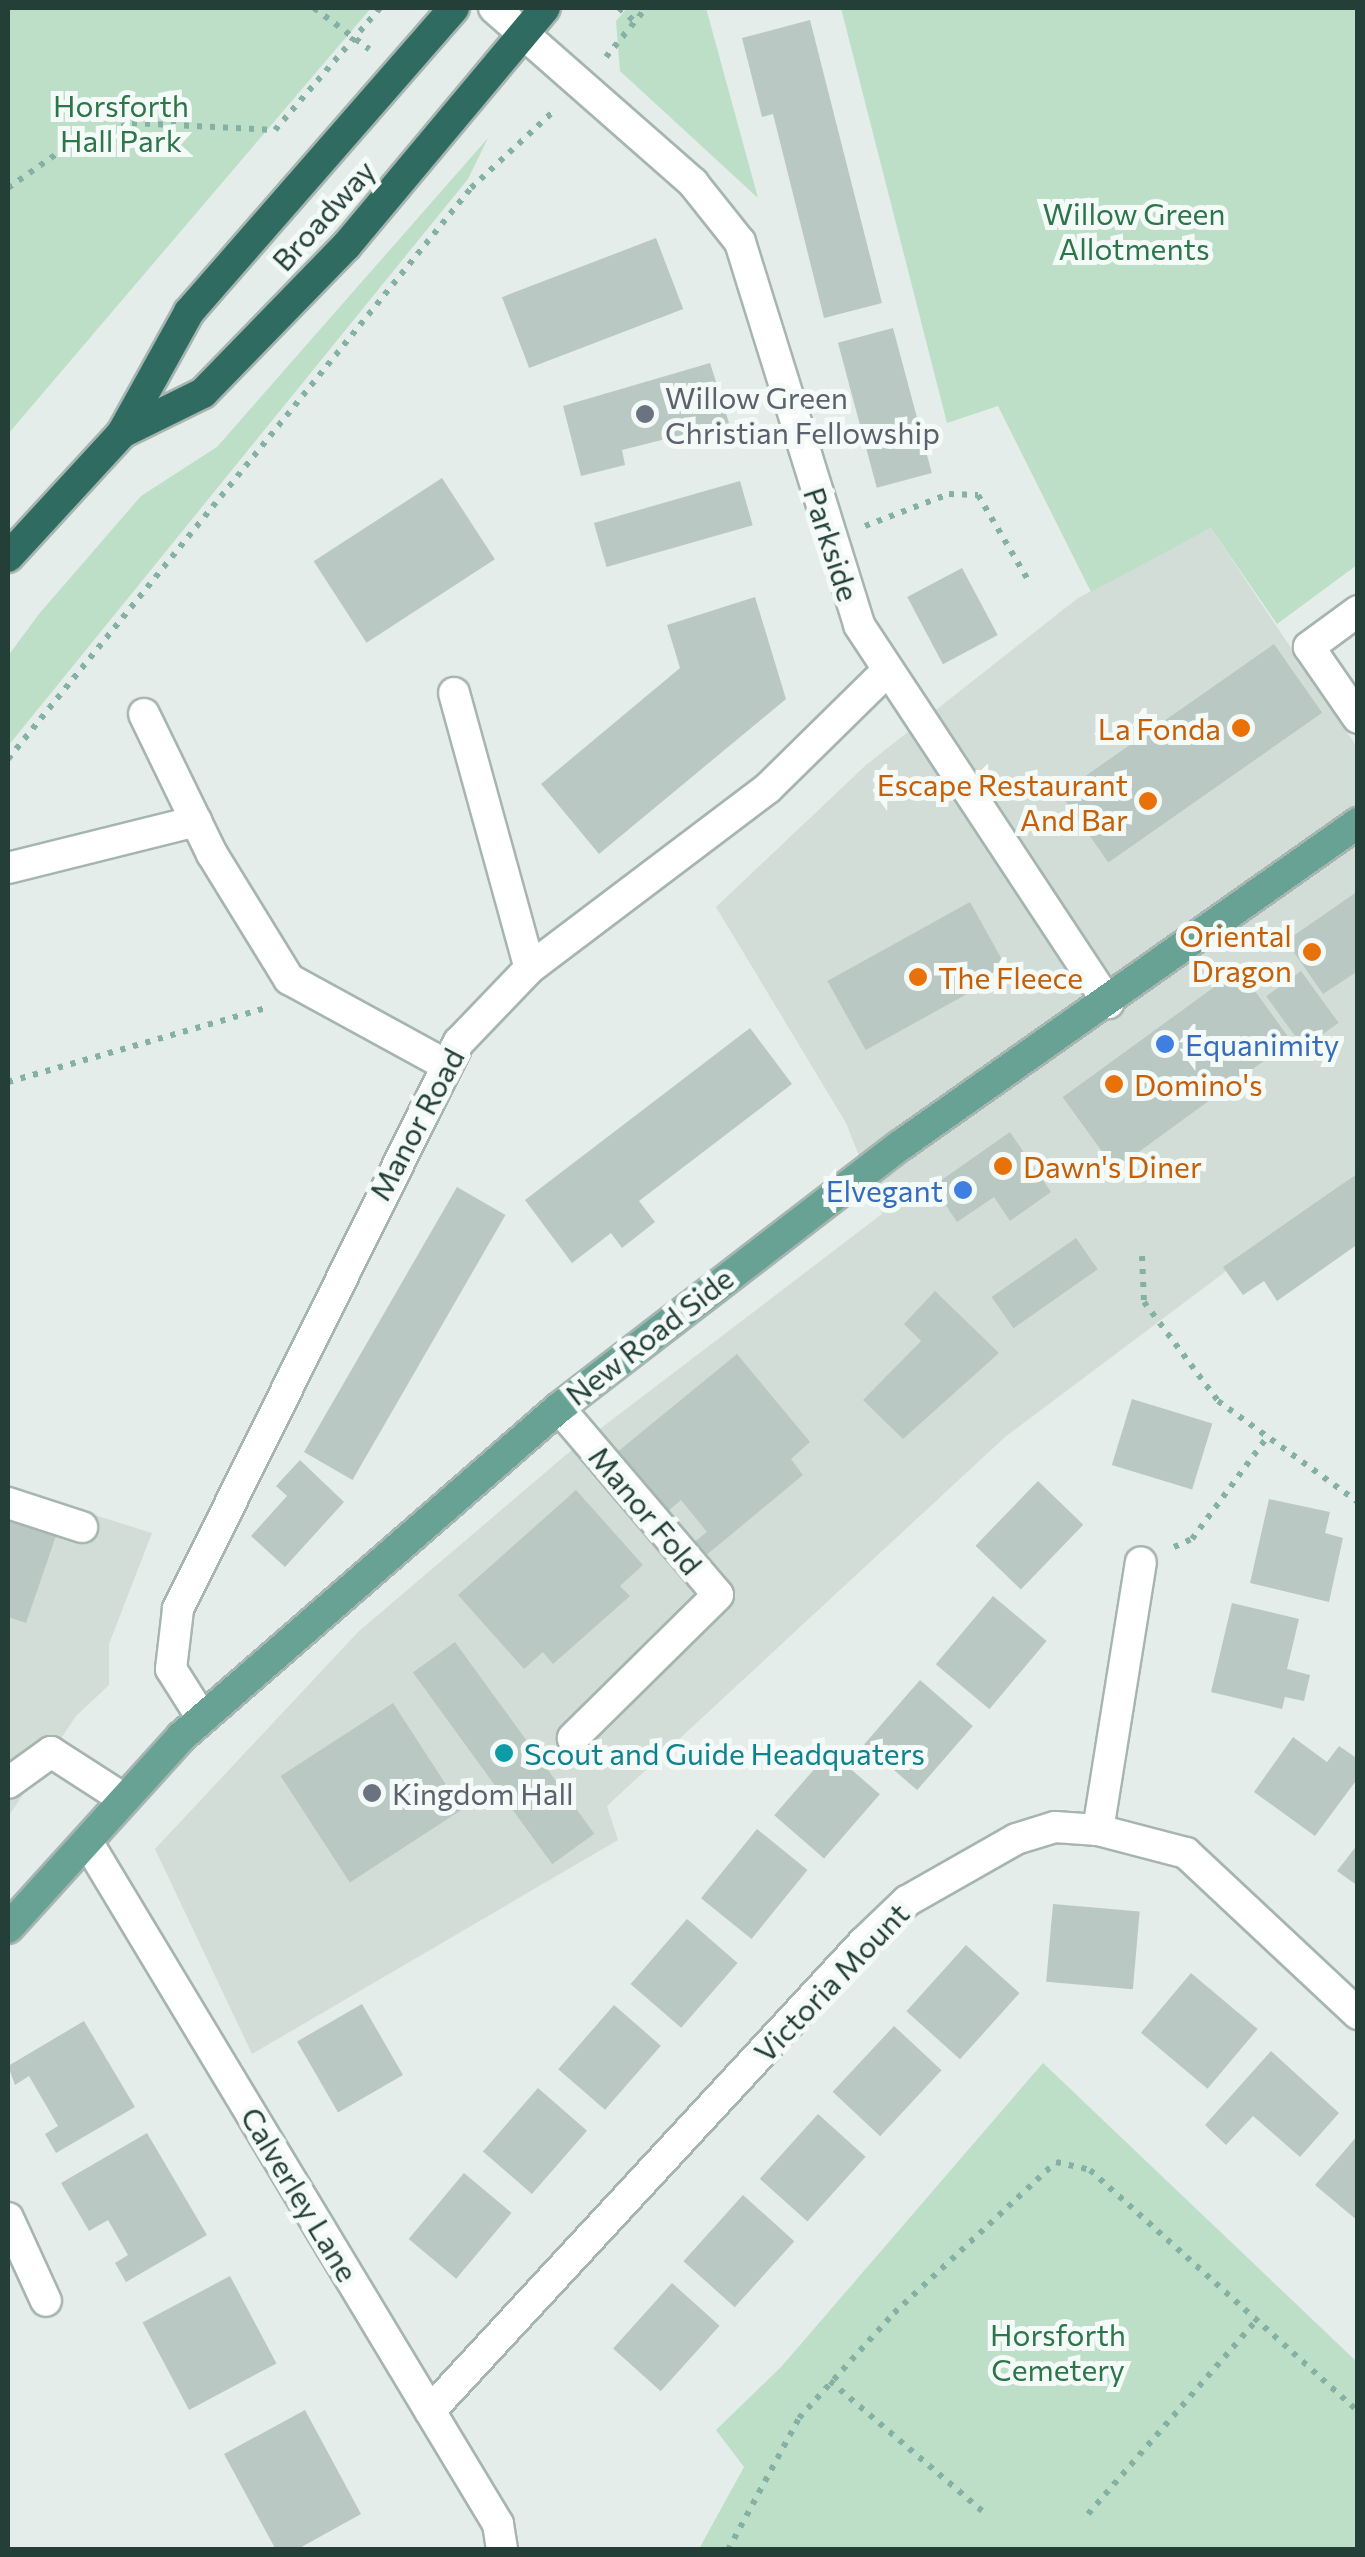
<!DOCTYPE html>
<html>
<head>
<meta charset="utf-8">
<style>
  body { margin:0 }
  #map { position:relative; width:1365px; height:2557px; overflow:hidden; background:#e4ede9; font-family:Commissioner,sans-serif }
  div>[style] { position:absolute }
  .built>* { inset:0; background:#d2ddd8 }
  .green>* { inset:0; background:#bddec7 }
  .building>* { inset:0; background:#b9c8c2; transform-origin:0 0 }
  .path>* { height:6px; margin-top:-3px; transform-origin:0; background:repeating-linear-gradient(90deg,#84b1a4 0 5px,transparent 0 13px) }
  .roads { filter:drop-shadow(2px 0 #a6b5b0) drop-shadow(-2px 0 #a6b5b0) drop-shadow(0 2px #a6b5b0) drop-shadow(0 -2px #a6b5b0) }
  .minor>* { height:30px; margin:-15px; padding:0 15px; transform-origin:15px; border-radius:15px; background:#fff }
  .major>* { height:30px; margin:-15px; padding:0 15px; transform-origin:15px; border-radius:15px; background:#68a295 }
  .highway>* { height:30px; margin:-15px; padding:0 15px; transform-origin:15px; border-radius:15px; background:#2f6b60 }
  .dots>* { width:28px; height:28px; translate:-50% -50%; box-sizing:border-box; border:5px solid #f4faf7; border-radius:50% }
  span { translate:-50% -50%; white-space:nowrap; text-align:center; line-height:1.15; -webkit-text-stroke:10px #f4faf7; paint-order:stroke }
  .park-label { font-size:30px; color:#2d764b }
  .street-label { font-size:30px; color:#233f38 }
  .worship-label { font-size:30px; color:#5b616d }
  .left { translate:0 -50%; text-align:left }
  .food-label { font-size:30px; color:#c56008 }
  .right { translate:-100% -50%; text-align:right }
  .shop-label { font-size:30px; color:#366cbe }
  .culture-label { font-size:30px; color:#0d838f }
  .frame { position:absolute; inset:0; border:10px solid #233f38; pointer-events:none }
</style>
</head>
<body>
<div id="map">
  <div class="built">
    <div style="clip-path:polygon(1211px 528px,1357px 747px,1357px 1173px,1005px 1437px,607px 1806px,618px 1840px,252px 2054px,155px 1849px,358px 1632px,567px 1454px,882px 1214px,846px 1123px,716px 907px,866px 765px,1078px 598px)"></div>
    <div style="clip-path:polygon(8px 1488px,152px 1533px,109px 1644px,109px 1685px,76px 1716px,8px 1817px)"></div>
  </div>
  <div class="green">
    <div style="clip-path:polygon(8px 8px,371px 8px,8px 434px)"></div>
    <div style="clip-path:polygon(627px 8px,706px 8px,758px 198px,620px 71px,616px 21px)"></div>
    <div style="clip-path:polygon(841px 8px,1357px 8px,1357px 565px,1277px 624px,1211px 528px,1091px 592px,998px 406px,947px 423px)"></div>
    <div style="clip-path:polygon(488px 138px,468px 179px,8px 746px,8px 656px,39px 614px,141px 496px,217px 447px)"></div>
    <div style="clip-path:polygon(1043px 2063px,1357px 2362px,1357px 2549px,699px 2549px,744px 2467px,716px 2430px,782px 2366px)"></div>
  </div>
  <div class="building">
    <div style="clip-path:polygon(810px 20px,882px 303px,824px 318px,773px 114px,762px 117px,742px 38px)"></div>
    <div style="left:656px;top:238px;width:76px;height:165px;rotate:69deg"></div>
    <div style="left:893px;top:328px;width:150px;height:57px;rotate:75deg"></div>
    <div style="clip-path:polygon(710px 363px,729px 423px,622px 450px,625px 465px,581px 476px,563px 406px)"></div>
    <div style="left:442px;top:478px;width:97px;height:153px;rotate:57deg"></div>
    <div style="left:740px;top:481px;width:46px;height:152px;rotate:74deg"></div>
    <div style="left:962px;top:568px;width:76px;height:62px;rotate:62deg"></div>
    <div style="clip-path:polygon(755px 597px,786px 699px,599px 854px,541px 784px,680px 668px,667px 625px)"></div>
    <div style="left:1274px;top:644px;width:84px;height:261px;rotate:55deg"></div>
    <div style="clip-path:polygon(1358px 891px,1358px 971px,1323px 994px,1286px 941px)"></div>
    <div style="left:970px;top:902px;width:79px;height:163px;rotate:61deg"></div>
    <div style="left:1239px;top:969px;width:89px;height:218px;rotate:54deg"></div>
    <div style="left:1301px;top:971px;width:64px;height:43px;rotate:54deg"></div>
    <div style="clip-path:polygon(750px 1028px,792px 1084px,639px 1201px,655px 1222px,622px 1248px,611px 1233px,572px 1263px,525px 1200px)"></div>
    <div style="clip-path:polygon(1010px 1132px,1051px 1192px,1010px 1221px,994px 1197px,957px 1222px,933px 1186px)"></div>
    <div style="clip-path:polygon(1358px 1173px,1358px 1244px,1277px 1301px,1264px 1281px,1243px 1295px,1223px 1267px)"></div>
    <div style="left:457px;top:1187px;width:56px;height:306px;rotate:30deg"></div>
    <div style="left:1076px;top:1238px;width:38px;height:103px;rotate:55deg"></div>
    <div style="clip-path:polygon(935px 1291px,999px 1353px,903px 1439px,863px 1400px,921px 1341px,904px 1324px)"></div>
    <div style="clip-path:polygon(737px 1354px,810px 1442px,791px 1459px,803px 1475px,704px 1557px,693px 1543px,707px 1532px,681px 1500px,666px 1513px,616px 1453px)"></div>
    <div style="left:1132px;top:1399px;width:84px;height:69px;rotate:17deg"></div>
    <div style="clip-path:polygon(300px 1460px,344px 1502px,285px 1567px,251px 1536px,287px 1496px,276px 1486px)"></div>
    <div style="left:1038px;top:1481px;width:63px;height:90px;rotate:44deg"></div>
    <div style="clip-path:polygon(576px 1490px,643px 1565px,620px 1586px,630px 1596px,553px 1664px,543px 1652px,524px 1669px,458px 1595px)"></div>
    <div style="clip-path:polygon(1269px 1499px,1330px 1512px,1325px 1533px,1343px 1538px,1329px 1602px,1250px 1583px)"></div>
    <div style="clip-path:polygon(8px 1520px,56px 1536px,26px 1623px,8px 1617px)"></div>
    <div style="left:993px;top:1596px;width:70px;height:89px;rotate:40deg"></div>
    <div style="clip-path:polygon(1232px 1603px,1299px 1619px,1287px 1669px,1310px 1675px,1304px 1701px,1285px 1697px,1282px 1709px,1211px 1692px)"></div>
    <div style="left:455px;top:1642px;width:237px;height:52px;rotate:54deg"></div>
    <div style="left:920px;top:1680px;width:70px;height:85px;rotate:41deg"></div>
    <div style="left:393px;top:1703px;width:127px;height:134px;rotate:57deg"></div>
    <div style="clip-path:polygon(1293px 1737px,1327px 1762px,1339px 1746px,1358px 1759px,1358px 1778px,1315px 1836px,1254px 1792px)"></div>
    <div style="left:830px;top:1751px;width:66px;height:85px;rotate:41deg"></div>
    <div style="left:757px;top:1829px;width:65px;height:89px;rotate:39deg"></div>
    <div style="clip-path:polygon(1358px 1844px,1358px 1886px,1337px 1871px)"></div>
    <div style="left:1053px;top:1904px;width:87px;height:78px;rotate:5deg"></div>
    <div style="left:687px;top:1919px;width:67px;height:86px;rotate:41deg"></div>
    <div style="left:966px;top:1945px;width:72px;height:89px;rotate:42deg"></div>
    <div style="left:1191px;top:1973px;width:87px;height:78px;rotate:40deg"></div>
    <div style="left:362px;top:2004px;width:82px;height:75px;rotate:60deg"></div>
    <div style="left:614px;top:2005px;width:62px;height:85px;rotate:41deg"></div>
    <div style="clip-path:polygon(84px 2021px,135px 2107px,56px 2153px,45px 2134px,58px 2126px,29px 2076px,15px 2085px,8px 2066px)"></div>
    <div style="left:894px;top:2026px;width:65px;height:90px;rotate:43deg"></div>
    <div style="clip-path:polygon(1271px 2051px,1339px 2113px,1300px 2157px,1253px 2116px,1226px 2145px,1205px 2125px)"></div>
    <div style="left:538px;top:2088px;width:65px;height:84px;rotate:41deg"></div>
    <div style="left:818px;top:2114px;width:64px;height:87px;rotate:42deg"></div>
    <div style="clip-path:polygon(147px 2133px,207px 2235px,126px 2282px,115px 2263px,128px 2255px,108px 2220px,89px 2231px,61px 2183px)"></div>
    <div style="clip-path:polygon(1358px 2135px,1358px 2221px,1315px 2185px)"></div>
    <div style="left:464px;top:2173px;width:62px;height:86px;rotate:40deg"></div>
    <div style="left:743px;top:2195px;width:69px;height:89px;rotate:42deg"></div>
    <div style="left:230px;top:2276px;width:99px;height:99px;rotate:62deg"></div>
    <div style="left:672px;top:2283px;width:64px;height:88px;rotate:42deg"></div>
    <div style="clip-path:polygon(305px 2410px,361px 2514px,296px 2550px,276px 2550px,224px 2454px)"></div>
  </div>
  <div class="path">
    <div style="left:314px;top:8px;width:69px;rotate:36.7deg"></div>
    <div style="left:619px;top:8px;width:21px;rotate:41deg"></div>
    <div style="left:606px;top:57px;width:63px;rotate:-50.8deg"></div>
    <div style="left:8px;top:188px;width:78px;rotate:-35.1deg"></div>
    <div style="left:72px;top:143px;width:63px;rotate:-18.4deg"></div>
    <div style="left:132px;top:123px;width:143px;rotate:2.8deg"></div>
    <div style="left:275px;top:130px;width:161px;rotate:-49.3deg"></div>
    <div style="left:865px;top:526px;width:90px;rotate:-20.9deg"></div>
    <div style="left:949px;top:494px;width:29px;rotate:2deg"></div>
    <div style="left:978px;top:495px;width:99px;rotate:59.5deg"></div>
    <div style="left:8px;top:759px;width:735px;rotate:-50.96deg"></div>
    <div style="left:471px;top:188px;width:116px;rotate:-42.9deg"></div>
    <div style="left:8px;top:1082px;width:268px;rotate:-16deg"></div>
    <div style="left:1142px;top:1256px;width:46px;rotate:87.5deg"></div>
    <div style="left:1144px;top:1302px;width:124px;rotate:53.2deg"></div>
    <div style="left:1218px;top:1401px;width:173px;rotate:35.8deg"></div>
    <div style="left:1174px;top:1547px;width:20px;rotate:-24deg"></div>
    <div style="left:1192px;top:1539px;width:128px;rotate:-53.6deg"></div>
    <div style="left:830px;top:2381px;width:200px;rotate:40.5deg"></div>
    <div style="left:1088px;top:2514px;width:256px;rotate:-49deg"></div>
    <div style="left:728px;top:2550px;width:150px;rotate:-61.7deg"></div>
    <div style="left:799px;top:2418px;width:142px;rotate:-47.9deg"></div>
    <div style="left:894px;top:2313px;width:221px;rotate:-43deg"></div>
    <div style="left:1056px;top:2162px;width:35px;rotate:13deg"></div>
    <div style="left:1090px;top:2170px;width:360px;rotate:42deg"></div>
    <div style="left:1149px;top:2550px;width:37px"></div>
  </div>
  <div class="roads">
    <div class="minor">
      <div style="left:494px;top:8px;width:265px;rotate:41.3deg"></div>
      <div style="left:693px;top:183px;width:75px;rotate:51.5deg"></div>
      <div style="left:740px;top:242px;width:401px;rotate:72.7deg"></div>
      <div style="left:859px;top:625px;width:453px;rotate:56.6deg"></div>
      <div style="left:1358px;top:611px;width:61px;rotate:143.7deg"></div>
      <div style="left:1309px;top:647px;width:86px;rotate:55.4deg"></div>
      <div style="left:454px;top:693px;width:285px;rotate:74.6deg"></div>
      <div style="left:144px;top:714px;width:156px;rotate:64.1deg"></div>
      <div style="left:212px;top:854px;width:147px;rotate:58.4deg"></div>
      <div style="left:289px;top:979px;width:179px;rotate:28.7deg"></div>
      <div style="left:8px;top:868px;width:194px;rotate:-14deg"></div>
      <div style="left:559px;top:1408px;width:245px;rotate:49.6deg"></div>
      <div style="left:718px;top:1595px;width:204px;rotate:135.4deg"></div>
      <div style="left:8px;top:1503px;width:78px;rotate:18deg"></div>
      <div style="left:202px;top:1718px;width:58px;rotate:-122.3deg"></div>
      <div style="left:171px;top:1669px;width:60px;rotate:-83.3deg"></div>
      <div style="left:178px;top:1609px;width:633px;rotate:-63.64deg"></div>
      <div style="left:459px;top:1042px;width:103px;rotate:-46.2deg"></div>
      <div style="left:530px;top:968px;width:298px;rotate:-37.1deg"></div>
      <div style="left:768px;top:788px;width:164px;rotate:-44.5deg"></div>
      <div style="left:8px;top:1783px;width:53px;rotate:-35.8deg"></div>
      <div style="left:51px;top:1752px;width:87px;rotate:32.8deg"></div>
      <div style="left:1098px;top:1830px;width:271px;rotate:-80.9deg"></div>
      <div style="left:88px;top:1843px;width:795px;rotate:58.95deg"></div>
      <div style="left:498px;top:2524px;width:26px;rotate:81deg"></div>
      <div style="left:8px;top:2218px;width:91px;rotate:65.4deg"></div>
      <div style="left:430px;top:2411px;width:638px;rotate:-47.22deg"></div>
      <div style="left:863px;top:1943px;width:61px;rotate:-43.7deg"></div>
      <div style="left:907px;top:1901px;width:125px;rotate:-29.6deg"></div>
      <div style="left:1016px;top:1839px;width:41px;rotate:-17.1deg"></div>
      <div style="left:1055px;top:1827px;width:43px;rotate:4deg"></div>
      <div style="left:1098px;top:1830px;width:91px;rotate:14.6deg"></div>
      <div style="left:1186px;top:1853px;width:236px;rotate:43.1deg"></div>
    </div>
    <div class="major">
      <div style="left:8px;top:1928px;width:258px;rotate:-47.8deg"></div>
      <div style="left:181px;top:1737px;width:501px;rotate:-41.04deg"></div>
      <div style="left:559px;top:1408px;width:431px;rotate:-37.6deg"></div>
      <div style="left:901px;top:1145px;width:559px;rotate:-35.17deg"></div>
    </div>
    <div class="highway">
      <div style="left:122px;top:433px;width:90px;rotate:-26.3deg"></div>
      <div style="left:203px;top:393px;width:205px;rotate:-45.8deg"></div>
      <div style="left:346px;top:246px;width:310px;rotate:-50.1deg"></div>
      <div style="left:8px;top:557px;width:168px;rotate:-47.4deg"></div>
      <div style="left:122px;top:433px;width:138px;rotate:-61deg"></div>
      <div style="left:189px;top:312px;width:403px;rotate:-48.9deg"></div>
    </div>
  </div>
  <div class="dots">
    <div style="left:645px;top:414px;background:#6b7280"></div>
    <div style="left:1241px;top:728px;background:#e8710a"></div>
    <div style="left:1148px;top:801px;background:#e8710a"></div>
    <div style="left:1312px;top:952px;background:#e8710a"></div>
    <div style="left:918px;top:977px;background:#e8710a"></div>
    <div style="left:1165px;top:1044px;background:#3f7fe0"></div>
    <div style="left:1114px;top:1084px;background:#e8710a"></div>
    <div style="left:1003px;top:1166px;background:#e8710a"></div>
    <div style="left:963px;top:1190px;background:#3f7fe0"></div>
    <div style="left:504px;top:1753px;background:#0f9aa8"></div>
    <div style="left:372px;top:1793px;background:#6b7280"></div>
  </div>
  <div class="park-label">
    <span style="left:121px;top:122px">Horsforth<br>Hall Park</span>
    <span style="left:1134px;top:230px">Willow Green<br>Allotments</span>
    <span style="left:1058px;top:2351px">Horsforth<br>Cemetery</span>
  </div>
  <div class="street-label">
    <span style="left:323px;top:215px;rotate:-48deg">Broadway</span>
    <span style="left:832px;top:544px;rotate:72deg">Parkside</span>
    <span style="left:416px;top:1124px;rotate:-62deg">Manor Road</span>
    <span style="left:649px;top:1336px;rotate:-38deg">New Road Side</span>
    <span style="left:646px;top:1510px;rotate:50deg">Manor Fold</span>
    <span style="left:831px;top:1982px;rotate:-46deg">Victoria Mount</span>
    <span style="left:300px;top:2194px;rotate:59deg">Calverley Lane</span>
  </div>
  <div class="worship-label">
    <span class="left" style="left:665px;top:414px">Willow Green<br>Christian Fellowship</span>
    <span class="left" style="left:392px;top:1793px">Kingdom Hall</span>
  </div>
  <div class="food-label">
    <span class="right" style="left:1221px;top:728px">La Fonda</span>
    <span class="right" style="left:1128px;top:801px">Escape Restaurant<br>And Bar</span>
    <span class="right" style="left:1292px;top:952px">Oriental<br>Dragon</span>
    <span class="left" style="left:938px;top:977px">The Fleece</span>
    <span class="left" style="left:1134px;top:1084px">Domino's</span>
    <span class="left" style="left:1023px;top:1166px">Dawn's Diner</span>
  </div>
  <div class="shop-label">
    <span class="left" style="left:1185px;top:1044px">Equanimity</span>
    <span class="right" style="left:943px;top:1190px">Elvegant</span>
  </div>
  <div class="culture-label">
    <span class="left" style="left:524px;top:1753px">Scout and Guide Headquaters</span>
  </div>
  <div class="frame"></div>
</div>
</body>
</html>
